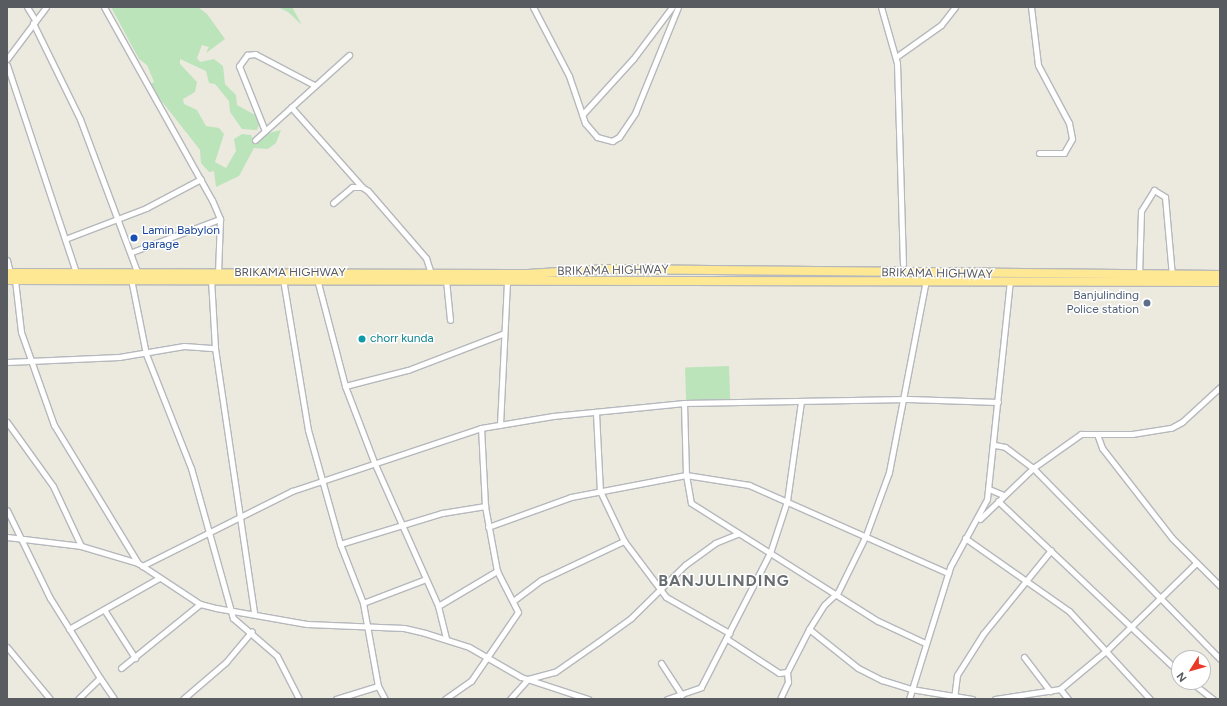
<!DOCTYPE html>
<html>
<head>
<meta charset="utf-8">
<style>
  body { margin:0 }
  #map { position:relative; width:1227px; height:706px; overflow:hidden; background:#ece9df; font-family:Figtree,sans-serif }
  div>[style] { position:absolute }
  .green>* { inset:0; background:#bbe4bb; transform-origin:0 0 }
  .roads { filter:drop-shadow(1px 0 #b5b8bc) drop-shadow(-1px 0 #b5b8bc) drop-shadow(0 1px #b5b8bc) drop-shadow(0 -1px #b5b8bc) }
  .minor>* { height:5px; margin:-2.5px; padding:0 2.5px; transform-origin:2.5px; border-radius:2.5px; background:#fff }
  .trunk>* { height:8px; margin:-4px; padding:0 4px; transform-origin:4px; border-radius:4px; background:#fee893 }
  .dots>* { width:11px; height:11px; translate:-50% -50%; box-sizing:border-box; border:2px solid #fff; border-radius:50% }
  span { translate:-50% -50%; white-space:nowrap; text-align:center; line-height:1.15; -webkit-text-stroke:3px #fff; paint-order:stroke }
  .transit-label { font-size:12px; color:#164399 }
  .left { translate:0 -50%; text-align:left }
  .street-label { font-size:12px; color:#585c61 }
  .service-label { font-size:12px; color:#4e5e75 }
  .right { translate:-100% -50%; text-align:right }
  .culture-label { font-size:12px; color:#0d838f }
  .district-label { font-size:16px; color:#696e73; font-weight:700; letter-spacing:1px }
  .frame { position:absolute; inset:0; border:8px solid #585c61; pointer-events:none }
  .north { position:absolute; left:1171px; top:650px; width:40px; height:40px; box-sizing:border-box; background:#fff; border:1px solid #bcbec0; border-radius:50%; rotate:233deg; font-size:11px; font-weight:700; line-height:16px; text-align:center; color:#585c61 }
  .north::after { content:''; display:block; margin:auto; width:14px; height:18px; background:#e93a28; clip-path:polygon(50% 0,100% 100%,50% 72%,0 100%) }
</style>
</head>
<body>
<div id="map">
  <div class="green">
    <div style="clip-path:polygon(111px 7px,198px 7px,207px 14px,225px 39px,206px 53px,209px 47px,202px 45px,197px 58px,200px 62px,214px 59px,223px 66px,225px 84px,236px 95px,237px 105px,255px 115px,260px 122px,257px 130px,242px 129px,230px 112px,229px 101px,215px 84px,209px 83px,206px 71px,180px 59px,180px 64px,197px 82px,195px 92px,183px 99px,184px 104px,197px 110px,206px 126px,219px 128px,224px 134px,215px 162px,226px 168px,236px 151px,234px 139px,242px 134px,251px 135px,255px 144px,265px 134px,281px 130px,276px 143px,268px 149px,254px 148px,239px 176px,216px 187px,214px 171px,209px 172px,201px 163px,200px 150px,149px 85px,154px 82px,147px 65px,139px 59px)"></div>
    <div style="clip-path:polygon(278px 7px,292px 7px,302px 25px,288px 12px)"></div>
    <div style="left:729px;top:366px;width:33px;height:44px;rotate:88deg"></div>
  </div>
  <div class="roads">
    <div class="minor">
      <div style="left:27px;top:7px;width:15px;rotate:58deg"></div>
      <div style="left:104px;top:7px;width:221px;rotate:60.8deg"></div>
      <div style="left:212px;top:200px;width:21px;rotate:67deg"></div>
      <div style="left:220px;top:219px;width:54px;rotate:92.1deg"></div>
      <div style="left:533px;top:7px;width:78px;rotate:62.4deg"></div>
      <div style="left:569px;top:76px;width:50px;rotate:71.2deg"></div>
      <div style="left:585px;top:123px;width:18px;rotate:49deg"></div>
      <div style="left:597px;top:137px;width:16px;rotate:15deg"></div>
      <div style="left:612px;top:141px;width:8px;rotate:-30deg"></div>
      <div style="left:619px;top:137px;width:29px;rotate:-56deg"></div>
      <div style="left:635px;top:113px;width:114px;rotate:-67.9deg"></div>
      <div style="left:881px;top:7px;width:58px;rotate:74.1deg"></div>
      <div style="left:897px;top:63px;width:201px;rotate:88.3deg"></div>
      <div style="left:1031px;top:7px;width:58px;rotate:83.1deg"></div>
      <div style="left:1038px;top:65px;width:66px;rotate:61.9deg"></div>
      <div style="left:1069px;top:123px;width:16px;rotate:79deg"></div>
      <div style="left:1072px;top:139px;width:16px;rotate:120deg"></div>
      <div style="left:1064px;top:153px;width:25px;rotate:180deg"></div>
      <div style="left:33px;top:23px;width:107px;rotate:63.9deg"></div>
      <div style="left:80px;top:119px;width:165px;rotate:69.5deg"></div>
      <div style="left:896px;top:57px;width:55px;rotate:-35.4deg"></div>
      <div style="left:941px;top:25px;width:23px;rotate:-52deg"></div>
      <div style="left:7px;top:59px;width:65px;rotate:-53.1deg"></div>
      <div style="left:7px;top:65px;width:218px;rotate:71.6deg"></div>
      <div style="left:291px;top:107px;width:107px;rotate:48.4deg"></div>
      <div style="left:582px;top:115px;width:76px;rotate:-47.7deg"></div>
      <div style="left:633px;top:59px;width:65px;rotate:-53.1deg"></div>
      <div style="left:265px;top:131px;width:70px;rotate:-111.8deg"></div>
      <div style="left:239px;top:66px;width:14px;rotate:-54deg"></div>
      <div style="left:247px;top:55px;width:8px;rotate:-7deg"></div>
      <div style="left:255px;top:54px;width:67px;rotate:27.7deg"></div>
      <div style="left:255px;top:140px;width:127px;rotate:-42.1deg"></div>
      <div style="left:333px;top:203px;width:25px;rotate:-40deg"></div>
      <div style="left:352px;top:187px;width:10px"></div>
      <div style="left:362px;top:187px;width:7px;rotate:34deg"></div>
      <div style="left:368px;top:191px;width:89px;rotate:49.1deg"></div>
      <div style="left:426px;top:258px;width:19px;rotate:72deg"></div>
      <div style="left:65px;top:239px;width:87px;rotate:-20.9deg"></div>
      <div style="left:146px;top:208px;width:62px;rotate:-27.8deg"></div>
      <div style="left:132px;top:252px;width:94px;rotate:-20.6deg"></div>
      <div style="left:7px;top:260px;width:13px;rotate:77deg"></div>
      <div style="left:1139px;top:275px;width:64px;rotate:-88.2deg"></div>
      <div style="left:1141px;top:211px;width:25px;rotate:-58deg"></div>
      <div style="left:1154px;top:190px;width:13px;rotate:32deg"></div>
      <div style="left:1165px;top:197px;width:78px;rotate:84.9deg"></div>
      <div style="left:131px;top:279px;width:76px;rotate:78.7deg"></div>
      <div style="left:146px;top:354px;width:123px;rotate:68.5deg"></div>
      <div style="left:191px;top:468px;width:156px;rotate:74.4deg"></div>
      <div style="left:233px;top:618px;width:58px;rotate:40.8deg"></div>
      <div style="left:277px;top:656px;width:48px;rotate:62.9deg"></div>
      <div style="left:211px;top:279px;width:69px;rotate:86.7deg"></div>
      <div style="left:215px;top:348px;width:268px;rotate:81.6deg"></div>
      <div style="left:283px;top:279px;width:153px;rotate:80.6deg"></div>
      <div style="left:308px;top:430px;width:118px;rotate:74.3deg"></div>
      <div style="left:340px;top:544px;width:63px;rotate:68.7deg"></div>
      <div style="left:363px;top:603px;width:84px;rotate:79.8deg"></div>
      <div style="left:378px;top:686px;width:15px;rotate:62deg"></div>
      <div style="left:317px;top:279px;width:111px;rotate:75.3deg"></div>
      <div style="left:345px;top:386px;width:81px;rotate:69.1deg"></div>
      <div style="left:374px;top:462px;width:158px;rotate:66deg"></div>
      <div style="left:438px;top:606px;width:34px;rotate:76deg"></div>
      <div style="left:15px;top:280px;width:52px;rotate:83.4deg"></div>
      <div style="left:21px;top:332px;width:99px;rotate:70.5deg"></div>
      <div style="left:54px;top:425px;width:162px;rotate:58.7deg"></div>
      <div style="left:446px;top:280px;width:40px;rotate:84.3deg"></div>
      <div style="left:7px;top:362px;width:112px;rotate:-2.6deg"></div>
      <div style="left:119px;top:357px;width:66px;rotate:-9.6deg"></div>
      <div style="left:184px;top:346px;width:31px;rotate:4deg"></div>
      <div style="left:345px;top:386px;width:65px;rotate:-14.3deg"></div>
      <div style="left:408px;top:370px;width:101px;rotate:-21deg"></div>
      <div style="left:684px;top:403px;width:72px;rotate:88.4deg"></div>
      <div style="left:686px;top:475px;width:28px;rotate:80deg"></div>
      <div style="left:691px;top:503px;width:221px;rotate:32.3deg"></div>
      <div style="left:878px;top:621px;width:52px;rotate:25.1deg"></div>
      <div style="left:596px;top:413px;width:78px;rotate:87.1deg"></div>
      <div style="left:600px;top:491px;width:55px;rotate:64.4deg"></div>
      <div style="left:624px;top:541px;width:70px;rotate:53.1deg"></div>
      <div style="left:666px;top:597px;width:73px;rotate:29.7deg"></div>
      <div style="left:7px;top:422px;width:79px;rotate:54.3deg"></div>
      <div style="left:53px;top:486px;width:66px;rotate:65deg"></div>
      <div style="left:500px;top:425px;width:145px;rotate:-87.2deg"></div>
      <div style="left:1097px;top:434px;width:15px;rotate:70deg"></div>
      <div style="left:1102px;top:448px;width:114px;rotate:52.1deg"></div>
      <div style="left:1172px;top:538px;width:68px;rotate:45deg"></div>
      <div style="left:995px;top:445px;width:10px;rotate:11deg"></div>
      <div style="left:1005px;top:447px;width:35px;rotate:37deg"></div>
      <div style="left:1033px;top:468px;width:267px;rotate:45.6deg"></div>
      <div style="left:989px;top:489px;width:15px;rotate:23deg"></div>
      <div style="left:998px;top:501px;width:249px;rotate:43.4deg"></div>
      <div style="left:7px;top:510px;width:98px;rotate:64deg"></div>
      <div style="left:50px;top:598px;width:94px;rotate:58deg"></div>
      <div style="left:980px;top:519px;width:74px;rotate:-43.9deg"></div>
      <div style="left:1033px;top:468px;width:59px;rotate:-35.3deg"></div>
      <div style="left:1081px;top:434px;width:51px"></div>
      <div style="left:1132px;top:434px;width:39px;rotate:-9deg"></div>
      <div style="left:1171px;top:428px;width:13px;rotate:-29deg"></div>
      <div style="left:1182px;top:422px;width:52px;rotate:-42.6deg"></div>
      <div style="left:488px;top:527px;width:88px;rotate:-19.9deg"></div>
      <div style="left:571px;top:497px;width:117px;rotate:-10.8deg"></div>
      <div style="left:686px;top:475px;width:64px;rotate:9deg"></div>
      <div style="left:749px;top:485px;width:218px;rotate:23.9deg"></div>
      <div style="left:7px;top:537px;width:75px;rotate:6.9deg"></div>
      <div style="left:81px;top:546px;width:59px;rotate:16.6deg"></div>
      <div style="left:138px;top:563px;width:74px;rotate:33.5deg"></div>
      <div style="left:200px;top:604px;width:16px;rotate:14deg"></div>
      <div style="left:216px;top:608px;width:92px;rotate:10deg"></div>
      <div style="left:307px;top:624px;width:97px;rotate:2.4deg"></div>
      <div style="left:404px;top:628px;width:22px;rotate:13deg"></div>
      <div style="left:425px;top:633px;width:46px;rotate:17.7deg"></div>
      <div style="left:469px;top:647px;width:60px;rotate:30deg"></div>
      <div style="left:521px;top:677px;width:71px;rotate:18.2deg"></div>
      <div style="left:965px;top:538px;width:127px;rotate:35.1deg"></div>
      <div style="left:1069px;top:611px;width:120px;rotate:47.4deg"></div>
      <div style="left:340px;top:544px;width:107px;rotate:-16.9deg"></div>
      <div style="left:442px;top:513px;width:44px;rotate:-9.2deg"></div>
      <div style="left:142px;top:566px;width:168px;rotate:-26.6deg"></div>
      <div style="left:292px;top:491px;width:199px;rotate:-18.4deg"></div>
      <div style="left:481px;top:428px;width:73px;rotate:-9.5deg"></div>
      <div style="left:553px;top:416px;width:132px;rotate:-5.7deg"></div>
      <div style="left:684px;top:403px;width:224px;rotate:-1deg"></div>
      <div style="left:908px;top:399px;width:90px;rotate:1.9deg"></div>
      <div style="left:513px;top:601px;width:35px;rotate:-37deg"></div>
      <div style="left:541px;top:580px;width:92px;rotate:-25.2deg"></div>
      <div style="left:363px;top:603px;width:67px;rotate:-20.9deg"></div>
      <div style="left:438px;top:606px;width:69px;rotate:-30.7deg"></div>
      <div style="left:105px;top:611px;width:56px;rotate:57.4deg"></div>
      <div style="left:69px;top:629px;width:103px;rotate:-29.5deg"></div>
      <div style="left:809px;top:629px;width:63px;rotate:38.5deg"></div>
      <div style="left:858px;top:668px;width:27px;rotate:27deg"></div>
      <div style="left:882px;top:680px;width:30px;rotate:17deg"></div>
      <div style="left:911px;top:689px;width:62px;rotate:9.3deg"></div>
      <div style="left:727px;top:639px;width:62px;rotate:33.2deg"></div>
      <div style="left:779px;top:673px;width:8px;rotate:-7deg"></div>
      <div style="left:7px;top:647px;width:67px;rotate:50.4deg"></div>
      <div style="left:1024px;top:657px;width:43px;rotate:52.6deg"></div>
      <div style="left:661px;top:663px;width:38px;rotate:57deg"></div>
      <div style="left:121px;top:668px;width:102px;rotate:-39deg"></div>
      <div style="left:1191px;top:682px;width:28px;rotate:38deg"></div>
      <div style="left:1060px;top:689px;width:13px;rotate:51deg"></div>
      <div style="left:78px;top:699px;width:30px;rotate:-44deg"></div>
      <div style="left:100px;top:678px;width:25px;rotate:56deg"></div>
      <div style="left:183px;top:699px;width:57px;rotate:-40.7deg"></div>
      <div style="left:226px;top:662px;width:40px;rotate:-50deg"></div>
      <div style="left:336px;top:699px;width:44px;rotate:-17.2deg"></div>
      <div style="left:445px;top:699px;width:32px;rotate:-35deg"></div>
      <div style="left:471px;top:681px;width:83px;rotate:-55.7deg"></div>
      <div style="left:518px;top:612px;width:46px;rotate:-117.1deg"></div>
      <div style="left:497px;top:571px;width:66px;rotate:-100.5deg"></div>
      <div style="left:485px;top:506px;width:78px;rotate:-92.9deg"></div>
      <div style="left:510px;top:699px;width:27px;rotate:-48deg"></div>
      <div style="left:528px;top:679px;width:28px;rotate:-15deg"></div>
      <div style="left:555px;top:672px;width:52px;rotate:-34.9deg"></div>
      <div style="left:598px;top:642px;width:41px;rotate:-36deg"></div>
      <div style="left:631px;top:618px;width:76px;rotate:-44.5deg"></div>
      <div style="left:685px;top:565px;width:37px;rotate:-36deg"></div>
      <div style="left:715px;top:543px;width:24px;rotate:-22deg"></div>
      <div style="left:667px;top:699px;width:36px;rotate:-19deg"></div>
      <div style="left:701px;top:687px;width:151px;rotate:-62.8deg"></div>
      <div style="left:770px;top:553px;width:55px;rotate:-71.9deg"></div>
      <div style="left:787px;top:501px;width:100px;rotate:-82deg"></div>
      <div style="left:780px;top:699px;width:19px;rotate:-65deg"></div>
      <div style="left:788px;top:682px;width:10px;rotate:-96deg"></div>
      <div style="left:787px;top:672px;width:48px;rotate:-62.9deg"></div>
      <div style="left:809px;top:629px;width:28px;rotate:-58deg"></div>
      <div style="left:824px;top:605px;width:19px;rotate:-43deg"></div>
      <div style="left:838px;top:592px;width:64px;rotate:-63.8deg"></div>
      <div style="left:866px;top:535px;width:67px;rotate:-69.9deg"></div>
      <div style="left:889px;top:472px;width:201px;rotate:-79.1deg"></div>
      <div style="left:909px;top:699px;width:138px;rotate:-72.7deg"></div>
      <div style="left:950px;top:567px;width:77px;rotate:-61.4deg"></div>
      <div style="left:987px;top:499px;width:220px;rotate:-84deg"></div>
      <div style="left:954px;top:699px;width:24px;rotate:-83deg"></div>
      <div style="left:957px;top:675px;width:49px;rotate:-57.6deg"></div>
      <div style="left:983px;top:634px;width:108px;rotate:-51deg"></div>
      <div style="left:995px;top:699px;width:66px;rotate:-8.7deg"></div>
      <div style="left:1060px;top:689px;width:61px;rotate:-39.7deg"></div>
      <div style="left:1107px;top:650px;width:123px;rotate:-44.3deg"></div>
    </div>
    <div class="trunk">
      <div style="left:7px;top:273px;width:521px;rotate:0.11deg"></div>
      <div style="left:528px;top:274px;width:79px;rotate:-3.6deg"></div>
      <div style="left:607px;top:269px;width:613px;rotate:0.56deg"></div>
      <div style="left:7px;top:280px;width:1213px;rotate:0.09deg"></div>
    </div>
  </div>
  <div class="dots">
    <div style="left:134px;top:238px;background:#1a4fb4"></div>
    <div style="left:1147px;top:303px;background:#5c6f8a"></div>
    <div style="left:362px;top:339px;background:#0f9aa8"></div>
  </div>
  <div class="transit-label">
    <span class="left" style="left:142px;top:238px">Lamin Babylon<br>garage</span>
  </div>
  <div class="street-label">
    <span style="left:613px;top:271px;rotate:-1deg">BRIKAMA HIGHWAY</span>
    <span style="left:290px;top:273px">BRIKAMA HIGHWAY</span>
    <span style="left:937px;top:274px;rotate:1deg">BRIKAMA HIGHWAY</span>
  </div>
  <div class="service-label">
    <span class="right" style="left:1139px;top:303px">Banjulinding<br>Police station</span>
  </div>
  <div class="culture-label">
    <span class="left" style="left:370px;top:339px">chorr kunda</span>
  </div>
  <div class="district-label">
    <span style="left:724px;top:581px">BANJULINDING</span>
  </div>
  <div class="frame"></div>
  <div class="north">N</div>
</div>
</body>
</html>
